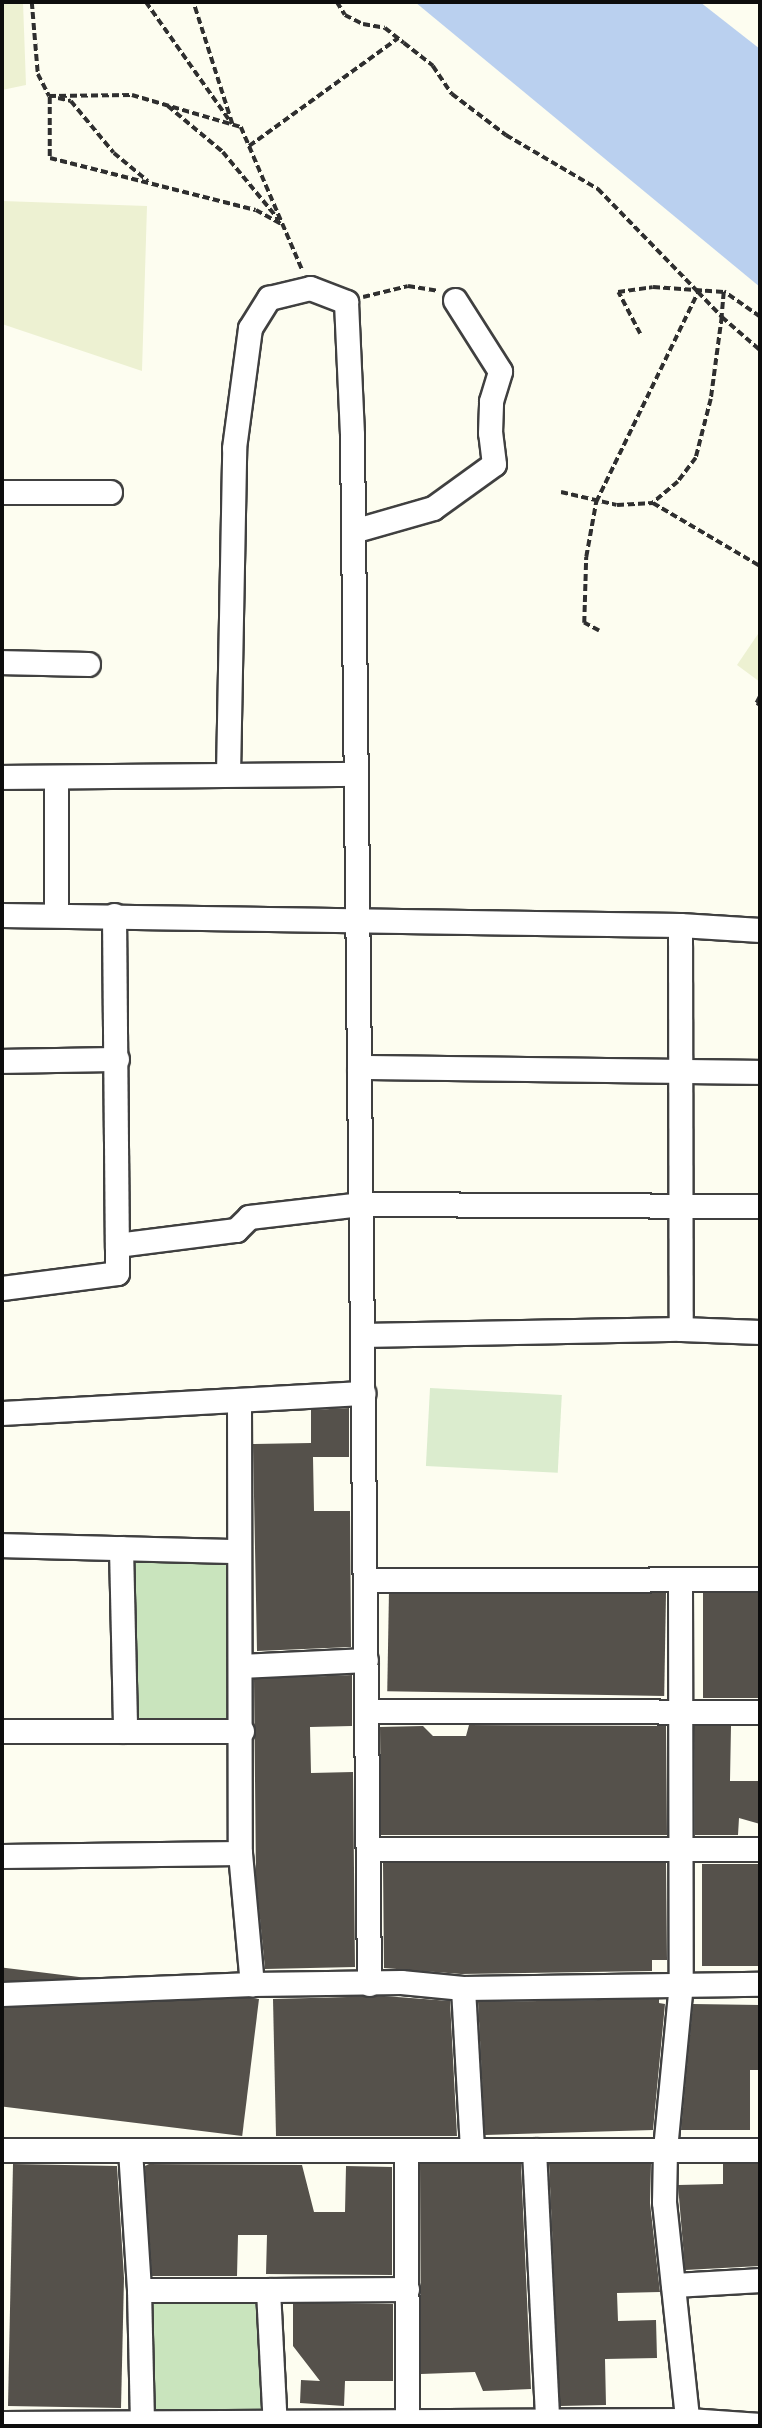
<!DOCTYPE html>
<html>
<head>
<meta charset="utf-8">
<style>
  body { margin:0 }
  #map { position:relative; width:762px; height:2428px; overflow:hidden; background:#fdfdf0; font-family:Literata,serif }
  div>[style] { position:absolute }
  .farmland>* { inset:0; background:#edf1d2 }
  .green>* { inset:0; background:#c9e4bd; transform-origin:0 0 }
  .pitch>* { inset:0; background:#dbecce; transform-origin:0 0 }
  .water>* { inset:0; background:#bad0ef }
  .building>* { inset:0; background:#55514b; transform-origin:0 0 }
  .path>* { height:3.5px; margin-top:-1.75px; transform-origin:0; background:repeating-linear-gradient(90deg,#2f2f2f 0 7px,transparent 0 10.5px) }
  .roads { filter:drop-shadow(2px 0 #404040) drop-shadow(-2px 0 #404040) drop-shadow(0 2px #404040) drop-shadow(0 -2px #404040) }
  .minor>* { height:23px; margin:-11.5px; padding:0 11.5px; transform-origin:11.5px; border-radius:11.5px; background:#fff }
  span { translate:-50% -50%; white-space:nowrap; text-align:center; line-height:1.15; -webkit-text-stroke:7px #fff; paint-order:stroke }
  .frame { position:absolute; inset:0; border:4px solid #0d0d0d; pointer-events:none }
</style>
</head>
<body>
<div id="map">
  <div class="farmland">
    <div style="clip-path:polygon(2px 2px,23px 2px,26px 85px,2px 90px)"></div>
    <div style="clip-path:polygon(2px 201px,147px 206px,142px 371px,2px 324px)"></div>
    <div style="clip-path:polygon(760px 631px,760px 682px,737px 665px)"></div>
  </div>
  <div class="green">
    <div style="left:121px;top:1548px;width:118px;height:183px;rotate:1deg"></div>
    <div style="left:139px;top:2290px;width:129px;height:132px"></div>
  </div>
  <div class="pitch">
    <div style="left:430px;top:1388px;width:132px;height:78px;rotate:3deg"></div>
  </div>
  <div class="water">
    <div style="clip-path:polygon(415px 2px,700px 2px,760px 49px,760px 287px)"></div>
  </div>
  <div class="building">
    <div style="clip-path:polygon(349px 1408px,349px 1457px,313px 1457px,314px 1511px,350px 1511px,351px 1647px,257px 1651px,253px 1444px,311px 1443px,311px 1410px)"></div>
    <div style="left:666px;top:1593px;width:103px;height:277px;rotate:91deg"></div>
    <div style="left:703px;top:1593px;width:57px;height:105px"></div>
    <div style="clip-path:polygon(352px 1675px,352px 1726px,310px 1727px,311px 1773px,353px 1772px,355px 1967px,265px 1969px,256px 1878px,254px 1679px)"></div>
    <div style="clip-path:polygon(469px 1725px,666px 1726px,667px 1835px,381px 1835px,380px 1727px,423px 1726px,433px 1736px,466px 1736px)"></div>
    <div style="clip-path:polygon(694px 1726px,731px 1726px,730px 1781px,760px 1781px,760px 1824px,739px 1818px,738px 1835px,695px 1835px)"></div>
    <div style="clip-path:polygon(383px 1863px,666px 1863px,667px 1960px,652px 1960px,652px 1971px,461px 1974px,384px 1968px)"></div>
    <div style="left:760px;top:1864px;width:102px;height:58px;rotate:90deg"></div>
    <div style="clip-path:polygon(384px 1996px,450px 2001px,457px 2136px,276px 2136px,273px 1999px)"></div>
    <div style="left:259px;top:1999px;width:138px;height:257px;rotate:97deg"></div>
    <div style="clip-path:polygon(659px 1999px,659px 2003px,665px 2004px,653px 2130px,485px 2135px,478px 2002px)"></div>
    <div style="clip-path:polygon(693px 2004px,760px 2005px,760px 2070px,750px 2070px,750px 2130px,681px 2130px)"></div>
    <div style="clip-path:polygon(13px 2164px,117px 2166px,124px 2278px,121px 2408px,8px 2406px)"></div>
    <div style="clip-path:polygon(149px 2164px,302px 2165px,314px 2212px,345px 2212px,346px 2166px,392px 2167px,392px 2275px,266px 2274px,267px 2235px,238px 2235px,237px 2276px,152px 2276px,145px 2166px)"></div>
    <div style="clip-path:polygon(420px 2164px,521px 2164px,531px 2389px,483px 2391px,475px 2372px,421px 2374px)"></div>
    <div style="clip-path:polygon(549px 2164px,651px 2164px,650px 2203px,660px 2292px,617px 2293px,618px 2321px,656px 2320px,657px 2358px,605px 2359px,606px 2405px,560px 2406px)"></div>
    <div style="clip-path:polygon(723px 2164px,760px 2164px,760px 2266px,685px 2270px,678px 2185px,723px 2184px)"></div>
    <div style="clip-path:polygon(293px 2304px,393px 2304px,393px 2381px,345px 2381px,344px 2406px,300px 2403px,301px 2380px,320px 2381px,293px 2346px)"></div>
  </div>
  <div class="path">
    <div style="left:32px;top:2px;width:72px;rotate:85.2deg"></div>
    <div style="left:38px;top:74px;width:25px;rotate:63deg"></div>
    <div style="left:49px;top:96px;width:83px;rotate:-0.7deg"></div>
    <div style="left:132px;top:95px;width:114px;rotate:16.4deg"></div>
    <div style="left:241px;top:127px;width:155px;rotate:66.8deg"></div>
    <div style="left:146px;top:2px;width:149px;rotate:54.8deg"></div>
    <div style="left:232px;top:124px;width:128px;rotate:-107.7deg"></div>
    <div style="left:337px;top:2px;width:15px;rotate:58deg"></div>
    <div style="left:345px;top:15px;width:20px;rotate:27deg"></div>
    <div style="left:363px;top:24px;width:22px;rotate:10deg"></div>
    <div style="left:385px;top:28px;width:24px;rotate:38deg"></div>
    <div style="left:404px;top:43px;width:37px;rotate:38deg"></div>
    <div style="left:433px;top:66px;width:34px;rotate:56deg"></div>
    <div style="left:452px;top:94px;width:68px;rotate:37.2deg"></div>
    <div style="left:506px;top:135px;width:107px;rotate:30.4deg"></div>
    <div style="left:598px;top:189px;width:144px;rotate:45.8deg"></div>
    <div style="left:50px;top:97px;width:61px;rotate:90deg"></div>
    <div style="left:50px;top:158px;width:212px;rotate:14.2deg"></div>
    <div style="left:256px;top:210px;width:29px;rotate:29deg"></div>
    <div style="left:58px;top:98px;width:13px;rotate:13deg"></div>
    <div style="left:71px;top:101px;width:67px;rotate:50.4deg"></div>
    <div style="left:114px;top:153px;width:44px;rotate:39.5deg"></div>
    <div style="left:168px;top:106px;width:72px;rotate:39.9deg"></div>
    <div style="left:223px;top:152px;width:88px;rotate:50.5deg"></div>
    <div style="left:249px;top:146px;width:184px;rotate:-35.9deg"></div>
    <div style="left:363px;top:297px;width:46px;rotate:-13.7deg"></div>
    <div style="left:408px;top:286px;width:30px;rotate:9deg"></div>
    <div style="left:760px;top:317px;width:44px;rotate:-145.2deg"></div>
    <div style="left:724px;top:292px;width:25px;rotate:95deg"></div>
    <div style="left:722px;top:317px;width:50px;rotate:41deg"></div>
    <div style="left:640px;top:334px;width:47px;rotate:-117.6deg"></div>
    <div style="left:618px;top:292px;width:35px;rotate:-8deg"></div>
    <div style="left:653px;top:287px;width:71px;rotate:4deg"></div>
    <div style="left:561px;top:492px;width:57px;rotate:13.1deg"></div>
    <div style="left:617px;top:505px;width:36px;rotate:-3deg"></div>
    <div style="left:599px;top:631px;width:17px;rotate:-152deg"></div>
    <div style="left:584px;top:623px;width:66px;rotate:-88.3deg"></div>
    <div style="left:586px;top:557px;width:56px;rotate:-79.7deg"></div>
    <div style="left:596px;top:502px;width:233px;rotate:-64.1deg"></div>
    <div style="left:698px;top:292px;width:35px;rotate:46deg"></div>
    <div style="left:722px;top:317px;width:83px;rotate:97.6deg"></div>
    <div style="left:711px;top:399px;width:61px;rotate:104.3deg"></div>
    <div style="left:696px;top:458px;width:30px;rotate:127deg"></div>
    <div style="left:678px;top:482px;width:33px;rotate:140deg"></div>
    <div style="left:653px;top:503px;width:124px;rotate:30.5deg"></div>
    <div style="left:760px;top:697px;width:7px;rotate:117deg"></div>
    <div style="left:757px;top:703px;width:4px;rotate:34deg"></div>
  </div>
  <div class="roads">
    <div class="minor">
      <div style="left:2px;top:492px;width:108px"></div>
      <div style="left:353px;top:531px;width:83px;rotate:-16deg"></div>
      <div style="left:433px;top:508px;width:75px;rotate:-35.8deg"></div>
      <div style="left:494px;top:464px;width:31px;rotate:-97deg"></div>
      <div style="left:490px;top:433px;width:32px;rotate:-88deg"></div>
      <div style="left:491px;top:401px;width:31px;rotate:-73deg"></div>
      <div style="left:500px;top:371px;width:84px;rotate:-122.4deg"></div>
      <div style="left:2px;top:662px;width:86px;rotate:1.3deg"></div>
      <div style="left:228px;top:774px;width:326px;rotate:-88.9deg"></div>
      <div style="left:234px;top:448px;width:121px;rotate:-82.4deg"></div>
      <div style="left:250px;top:328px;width:36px;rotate:-58deg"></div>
      <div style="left:269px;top:298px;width:42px;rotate:-13.7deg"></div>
      <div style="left:310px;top:288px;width:39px;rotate:21deg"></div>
      <div style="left:346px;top:302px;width:133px;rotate:87.4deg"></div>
      <div style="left:352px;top:435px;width:1549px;rotate:89.37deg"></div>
      <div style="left:2px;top:777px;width:353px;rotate:-0.5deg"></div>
      <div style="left:2px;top:915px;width:678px;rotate:0.85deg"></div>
      <div style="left:680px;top:925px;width:80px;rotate:3.6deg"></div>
      <div style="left:56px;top:915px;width:137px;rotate:-90deg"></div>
      <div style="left:114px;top:915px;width:330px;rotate:89.5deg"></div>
      <div style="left:680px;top:925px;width:404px;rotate:89.9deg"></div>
      <div style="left:681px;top:1329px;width:79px;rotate:2.2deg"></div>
      <div style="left:2px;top:1061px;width:115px;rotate:-1deg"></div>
      <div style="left:359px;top:1067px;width:401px;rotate:0.7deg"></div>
      <div style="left:2px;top:1288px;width:116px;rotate:-7.4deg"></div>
      <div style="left:117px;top:1273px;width:28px;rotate:-90deg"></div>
      <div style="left:117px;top:1245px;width:120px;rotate:-7.2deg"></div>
      <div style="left:236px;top:1230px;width:18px;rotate:-45deg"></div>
      <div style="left:249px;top:1217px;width:114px;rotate:-6.6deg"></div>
      <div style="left:362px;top:1204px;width:398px;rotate:0.3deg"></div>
      <div style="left:362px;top:1335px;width:319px;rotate:-1.1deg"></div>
      <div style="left:239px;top:1400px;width:453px;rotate:89.9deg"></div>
      <div style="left:240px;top:1853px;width:132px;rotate:84.8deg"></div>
      <div style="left:2px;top:1413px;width:362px;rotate:-3.2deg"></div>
      <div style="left:2px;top:1545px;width:237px;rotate:1.5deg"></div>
      <div style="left:121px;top:1548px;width:183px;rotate:88.7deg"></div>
      <div style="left:365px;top:1580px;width:395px;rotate:-0.1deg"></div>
      <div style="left:680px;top:1580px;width:403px;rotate:89.9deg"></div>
      <div style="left:681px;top:1983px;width:168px;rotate:95.5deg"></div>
      <div style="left:665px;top:2150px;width:52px;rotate:91.1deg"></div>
      <div style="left:664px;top:2202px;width:225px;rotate:83.9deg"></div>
      <div style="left:241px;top:1666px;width:125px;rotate:-2.7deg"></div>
      <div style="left:366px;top:1711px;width:394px;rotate:0.1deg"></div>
      <div style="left:2px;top:1731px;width:240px"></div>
      <div style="left:368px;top:1849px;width:392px"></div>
      <div style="left:2px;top:1856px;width:238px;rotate:-0.7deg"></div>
      <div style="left:463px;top:1988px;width:160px;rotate:86.8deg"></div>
      <div style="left:2px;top:1994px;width:250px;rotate:-2.3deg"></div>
      <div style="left:252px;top:1984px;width:149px;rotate:-0.8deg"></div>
      <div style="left:401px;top:1982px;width:62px;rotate:5.5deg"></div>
      <div style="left:463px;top:1988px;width:297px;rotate:-0.8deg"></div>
      <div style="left:2px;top:2150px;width:758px"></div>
      <div style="left:130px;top:2150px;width:140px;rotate:86.3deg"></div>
      <div style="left:406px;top:2150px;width:276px;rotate:89.8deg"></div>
      <div style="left:534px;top:2150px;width:270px;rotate:87.2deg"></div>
      <div style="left:673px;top:2285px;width:87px;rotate:-3.3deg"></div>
      <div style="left:268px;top:2290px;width:139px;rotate:-0.4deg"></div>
      <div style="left:142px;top:2422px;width:132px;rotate:-91.3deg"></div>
      <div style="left:139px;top:2290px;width:129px"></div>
      <div style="left:268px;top:2290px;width:136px;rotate:87.1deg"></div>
      <div style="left:2px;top:2423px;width:686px;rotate:-0.25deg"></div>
      <div style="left:688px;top:2420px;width:72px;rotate:4deg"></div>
    </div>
  </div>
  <div class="frame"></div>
</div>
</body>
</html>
